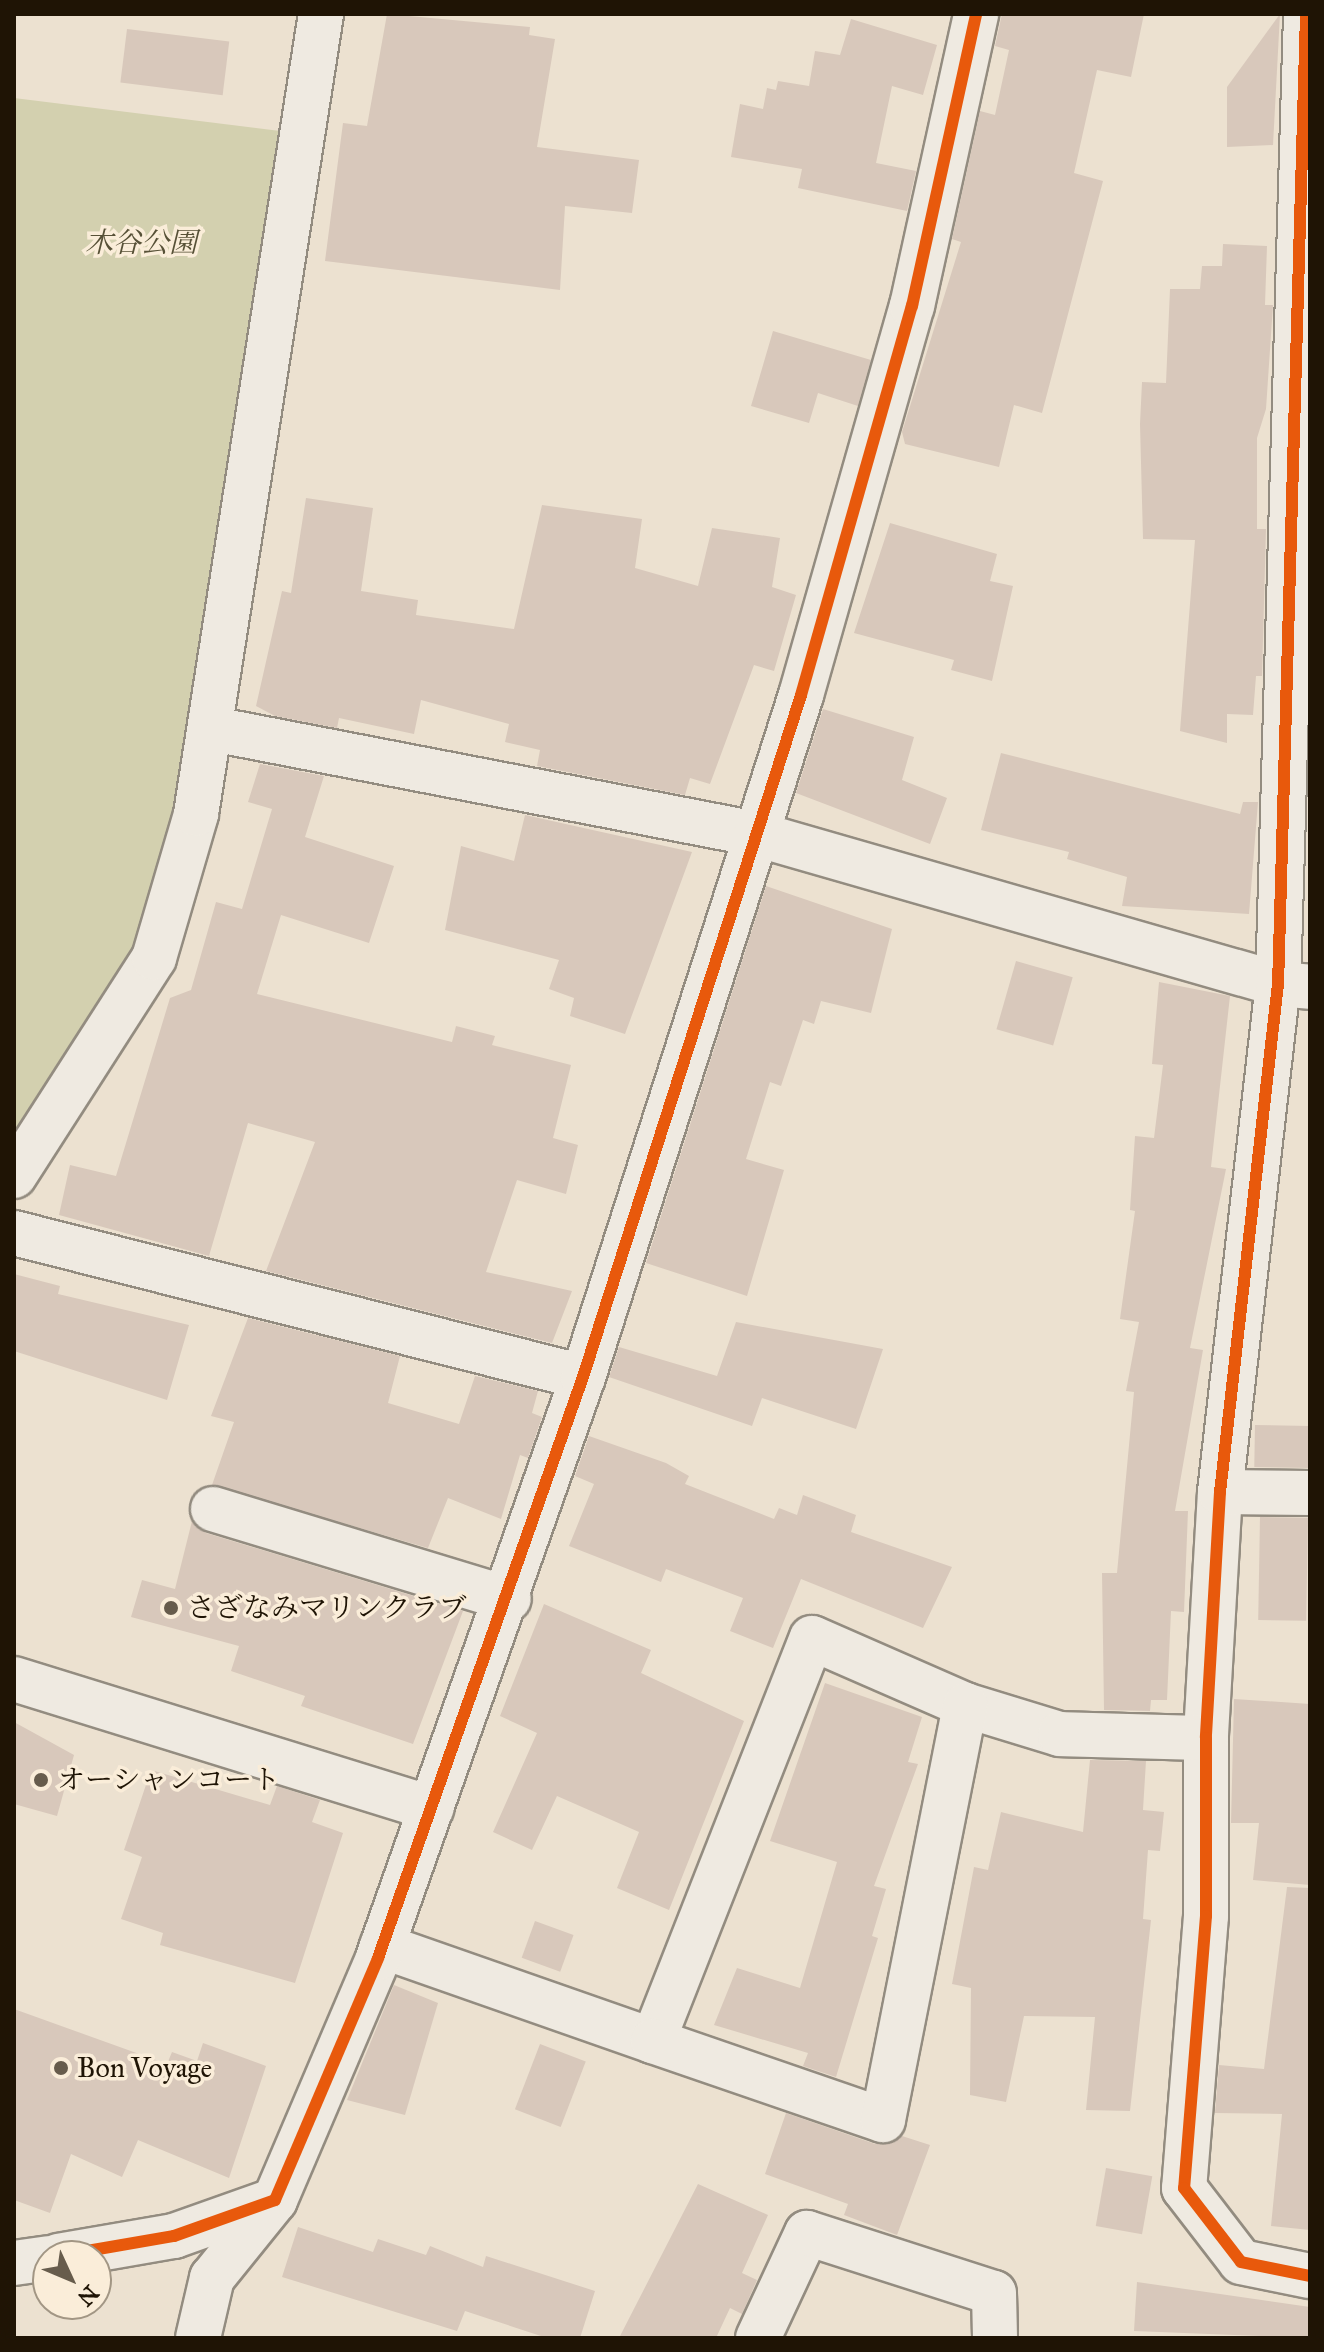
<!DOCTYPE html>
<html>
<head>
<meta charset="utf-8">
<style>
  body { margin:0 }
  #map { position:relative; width:1324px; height:2352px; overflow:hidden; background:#ece1d0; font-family:"IM FELL Great Primer","Noto Serif JP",serif }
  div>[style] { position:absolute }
  .green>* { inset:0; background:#d3d0af }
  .building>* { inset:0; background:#d8c8bb; transform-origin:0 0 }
  .roads { filter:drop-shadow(2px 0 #938c80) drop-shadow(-2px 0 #938c80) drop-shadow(0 2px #938c80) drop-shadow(0 -2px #938c80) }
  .minor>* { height:44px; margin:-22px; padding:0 22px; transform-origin:22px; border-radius:22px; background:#efeae1 }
  .cycleway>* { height:12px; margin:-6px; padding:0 6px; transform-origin:6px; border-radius:6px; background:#e8590c }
  .dots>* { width:22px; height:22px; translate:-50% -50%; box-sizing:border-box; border:4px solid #faedd9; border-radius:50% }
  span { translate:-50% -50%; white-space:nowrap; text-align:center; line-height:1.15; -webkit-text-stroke:7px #faedd9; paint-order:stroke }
  .park-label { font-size:28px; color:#575137; font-style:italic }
  .poi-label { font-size:28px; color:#1f1405 }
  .left { translate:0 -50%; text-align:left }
  .frame { position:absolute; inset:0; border:16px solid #1f1405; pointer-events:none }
  .north { position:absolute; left:32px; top:2240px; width:80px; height:80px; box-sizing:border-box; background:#faedd9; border:2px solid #a29684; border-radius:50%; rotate:134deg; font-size:22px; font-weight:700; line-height:32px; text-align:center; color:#1f1405 }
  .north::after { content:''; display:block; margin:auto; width:28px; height:36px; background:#675c4c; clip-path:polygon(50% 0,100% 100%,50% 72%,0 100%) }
</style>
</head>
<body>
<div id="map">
  <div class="green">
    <div style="clip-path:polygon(14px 98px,288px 132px,155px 936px,14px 1147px)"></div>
  </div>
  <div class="building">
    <div style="clip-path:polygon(387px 14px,530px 27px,529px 35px,555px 39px,537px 147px,639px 160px,632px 213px,565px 206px,560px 290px,325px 261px,343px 123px,367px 126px)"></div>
    <div style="clip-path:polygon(1002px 14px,1144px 14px,1131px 77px,1097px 70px,1074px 173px,1103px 181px,1042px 413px,1014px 405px,999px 467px,905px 444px,902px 432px,961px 242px,952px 239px,980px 111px,995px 115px,1009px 50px,995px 46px)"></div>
    <div style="clip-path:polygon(1280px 14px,1273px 145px,1227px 147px,1227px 87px)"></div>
    <div style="clip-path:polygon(851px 19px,937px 45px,923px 95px,892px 86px,876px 163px,916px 171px,907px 211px,798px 188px,802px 169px,731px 157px,740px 104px,763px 109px,767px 88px,776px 90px,778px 81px,809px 86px,815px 51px,840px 55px)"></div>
    <div style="left:127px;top:29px;width:103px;height:54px;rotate:7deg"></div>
    <div style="clip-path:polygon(1223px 244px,1267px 246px,1265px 305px,1273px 305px,1266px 409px,1257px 438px,1257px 529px,1266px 529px,1262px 676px,1256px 676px,1253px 715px,1227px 714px,1227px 743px,1180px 731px,1195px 540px,1143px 539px,1140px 424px,1142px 382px,1166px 383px,1170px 289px,1200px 289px,1202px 266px,1222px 266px)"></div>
    <div style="clip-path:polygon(773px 331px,871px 360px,858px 406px,818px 393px,809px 423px,751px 406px)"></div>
    <div style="clip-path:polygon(306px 498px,373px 508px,361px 591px,418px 600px,416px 615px,514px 629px,542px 505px,642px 519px,635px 568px,698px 586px,712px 528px,780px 538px,772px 587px,796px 595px,774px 671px,754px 665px,710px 784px,690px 778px,685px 795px,537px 766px,540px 750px,505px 742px,509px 724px,421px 700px,414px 734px,339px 718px,337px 728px,275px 716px,256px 706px,282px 591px,291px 593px)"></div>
    <div style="clip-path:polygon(890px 523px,997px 554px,990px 581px,1013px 586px,992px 681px,951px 670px,954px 660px,854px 633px)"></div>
    <div style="clip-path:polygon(823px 709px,914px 737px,902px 780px,947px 798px,930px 844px,796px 793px)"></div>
    <div style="clip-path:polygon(1001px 753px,1240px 814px,1243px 802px,1258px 802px,1249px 914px,1122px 906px,1127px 877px,1067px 859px,1069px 852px,981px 830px)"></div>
    <div style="clip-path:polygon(260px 764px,324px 776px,305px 837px,394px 866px,369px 943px,281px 915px,257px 994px,452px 1042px,456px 1026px,495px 1036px,492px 1045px,571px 1065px,553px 1138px,578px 1145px,566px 1194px,517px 1180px,486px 1272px,572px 1291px,552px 1343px,266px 1271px,315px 1142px,248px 1123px,209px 1256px,59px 1215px,70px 1165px,116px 1176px,170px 998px,191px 990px,216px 902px,242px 909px,272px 809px,248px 802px)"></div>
    <div style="clip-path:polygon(525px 815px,692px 852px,625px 1034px,570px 1016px,574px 998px,549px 989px,559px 960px,445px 930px,461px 846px,514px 861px)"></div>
    <div style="clip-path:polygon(766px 886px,892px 929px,871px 1013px,821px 1001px,814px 1024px,803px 1020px,781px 1086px,770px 1082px,746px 1159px,784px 1170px,747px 1296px,646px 1263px)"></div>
    <div style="left:1016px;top:961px;width:59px;height:71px;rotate:16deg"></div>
    <div style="clip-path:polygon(1159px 982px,1230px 996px,1211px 1167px,1226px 1169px,1190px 1348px,1203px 1350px,1175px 1511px,1188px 1511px,1184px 1612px,1171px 1611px,1167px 1700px,1151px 1700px,1150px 1711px,1104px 1710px,1102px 1573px,1117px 1573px,1134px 1392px,1126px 1391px,1139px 1322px,1120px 1319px,1135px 1211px,1130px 1210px,1135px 1136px,1154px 1138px,1163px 1065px,1152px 1064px)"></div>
    <div style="clip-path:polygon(14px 1274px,60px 1286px,58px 1294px,189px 1325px,167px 1400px,14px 1351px)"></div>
    <div style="clip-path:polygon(248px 1318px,400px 1356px,388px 1403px,459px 1424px,475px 1376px,538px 1391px,532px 1413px,542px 1417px,528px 1458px,520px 1455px,501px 1519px,448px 1498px,428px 1548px,212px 1485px,234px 1422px,211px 1416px)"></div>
    <div style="clip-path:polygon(736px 1322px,883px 1349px,856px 1429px,762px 1398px,752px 1426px,609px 1377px,619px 1347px,717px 1376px)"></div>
    <div style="left:1255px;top:1425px;width:55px;height:42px;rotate:1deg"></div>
    <div style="clip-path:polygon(589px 1436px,666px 1463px,689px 1476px,685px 1484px,774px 1519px,779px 1508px,797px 1515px,803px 1495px,856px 1515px,851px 1532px,952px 1567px,923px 1628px,801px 1579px,773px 1648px,730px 1631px,743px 1598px,666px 1569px,661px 1582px,569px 1546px,594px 1484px,575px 1476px)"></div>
    <div style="left:1260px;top:1517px;width:48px;height:103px;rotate:1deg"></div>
    <div style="clip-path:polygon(192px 1521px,206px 1533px,463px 1611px,413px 1744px,301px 1706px,305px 1696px,231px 1671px,239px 1646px,131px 1617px,142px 1580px,175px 1589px)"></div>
    <div style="clip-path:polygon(544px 1604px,651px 1650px,641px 1673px,744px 1721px,669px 1910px,617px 1888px,639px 1832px,557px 1796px,532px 1850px,493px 1832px,537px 1733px,500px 1716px)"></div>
    <div style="clip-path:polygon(825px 1683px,922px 1717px,908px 1762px,918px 1764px,874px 1886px,886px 1889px,872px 1936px,878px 1938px,836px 2077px,803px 2066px,808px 2053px,714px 2025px,737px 1968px,800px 1988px,837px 1862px,770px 1841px)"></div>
    <div style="clip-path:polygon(1234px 1699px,1310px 1704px,1310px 1885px,1253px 1880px,1259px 1823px,1231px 1823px)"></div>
    <div style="clip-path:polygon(14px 1722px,74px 1755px,57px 1816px,14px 1804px)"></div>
    <div style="clip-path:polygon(1090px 1760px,1146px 1761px,1143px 1810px,1164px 1812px,1160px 1851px,1148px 1850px,1143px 1919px,1151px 1920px,1130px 2111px,1086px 2110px,1095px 2017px,1024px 2016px,1006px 2102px,970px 2095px,971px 1988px,952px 1984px,974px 1867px,988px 1870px,1001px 1812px,1083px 1832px)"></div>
    <div style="clip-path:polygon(151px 1770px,270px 1805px,277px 1786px,320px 1800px,312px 1822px,343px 1833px,295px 1983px,160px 1945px,163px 1933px,121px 1919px,142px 1857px,124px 1850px)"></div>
    <div style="clip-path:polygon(1287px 1887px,1310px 1888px,1310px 2230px,1271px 2226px,1282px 2114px,1215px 2113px,1219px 2065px,1264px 2069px)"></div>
    <div style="left:535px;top:1921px;width:41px;height:39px;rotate:20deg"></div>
    <div style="clip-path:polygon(394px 1985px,438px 2003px,405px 2115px,347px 2100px)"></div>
    <div style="clip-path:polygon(14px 2009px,167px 2064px,172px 2052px,197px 2061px,203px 2043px,266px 2066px,229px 2178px,138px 2140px,122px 2177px,71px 2154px,50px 2213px,14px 2200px)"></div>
    <div style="left:540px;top:2044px;width:49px;height:70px;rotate:21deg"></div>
    <div style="clip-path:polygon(786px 2113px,875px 2144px,902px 2136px,930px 2145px,897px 2235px,844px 2215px,848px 2204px,765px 2174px)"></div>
    <div style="left:1106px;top:2168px;width:47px;height:59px;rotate:10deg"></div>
    <div style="clip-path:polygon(698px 2184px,768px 2215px,742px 2273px,757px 2280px,742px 2314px,730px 2308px,716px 2338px,619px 2338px)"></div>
    <div style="clip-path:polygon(298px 2227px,373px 2252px,378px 2239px,426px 2255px,430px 2246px,483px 2267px,486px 2256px,595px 2291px,580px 2338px,547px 2338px,465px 2311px,457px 2331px,282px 2277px)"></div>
    <div style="clip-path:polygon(1137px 2282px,1310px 2307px,1310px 2338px,1134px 2331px)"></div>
  </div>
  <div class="roads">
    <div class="minor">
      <div style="left:1306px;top:14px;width:970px;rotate:91.65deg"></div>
      <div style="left:1278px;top:984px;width:511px;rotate:96.51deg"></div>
      <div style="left:1220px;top:1492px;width:246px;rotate:93.3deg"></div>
      <div style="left:1206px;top:1738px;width:178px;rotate:90deg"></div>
      <div style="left:1206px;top:1916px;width:273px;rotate:94.6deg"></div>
      <div style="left:1184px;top:2188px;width:93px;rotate:52.4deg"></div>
      <div style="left:1241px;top:2262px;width:70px;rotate:11.5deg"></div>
      <div style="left:213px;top:729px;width:553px;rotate:10.94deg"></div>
      <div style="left:756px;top:834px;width:543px;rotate:16.03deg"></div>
      <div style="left:1278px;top:984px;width:32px;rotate:5deg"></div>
      <div style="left:14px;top:1176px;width:259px;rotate:-57.3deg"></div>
      <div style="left:154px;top:958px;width:150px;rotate:-73.7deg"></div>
      <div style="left:196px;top:814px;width:810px;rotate:-81.12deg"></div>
      <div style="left:14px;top:1233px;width:587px;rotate:14.2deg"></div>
      <div style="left:1220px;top:1492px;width:90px;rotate:0.6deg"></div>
      <div style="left:213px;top:1509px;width:309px;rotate:16.9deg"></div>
      <div style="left:14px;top:1679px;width:437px;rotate:17.2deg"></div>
      <div style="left:382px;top:1946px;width:287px;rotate:19.3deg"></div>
      <div style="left:653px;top:2041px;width:433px;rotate:-68.5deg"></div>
      <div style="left:812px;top:1638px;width:167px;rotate:23.6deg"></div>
      <div style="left:965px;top:1705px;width:99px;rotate:17deg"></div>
      <div style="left:1060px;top:1734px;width:146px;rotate:1.6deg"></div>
      <div style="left:653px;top:2041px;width:243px;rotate:19deg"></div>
      <div style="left:883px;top:2120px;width:423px;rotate:-78.8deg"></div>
      <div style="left:58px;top:2256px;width:118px;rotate:-9.8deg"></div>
      <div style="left:174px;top:2236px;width:107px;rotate:-19.6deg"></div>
      <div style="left:275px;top:2200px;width:263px;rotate:-66.9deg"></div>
      <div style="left:378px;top:1958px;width:616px;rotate:-70.57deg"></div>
      <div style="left:583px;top:1377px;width:716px;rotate:-72.27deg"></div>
      <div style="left:801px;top:695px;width:405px;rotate:-74.1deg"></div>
      <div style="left:912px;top:306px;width:299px;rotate:-77.6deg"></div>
      <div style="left:14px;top:2263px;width:34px;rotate:-8deg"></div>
      <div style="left:198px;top:2338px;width:62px;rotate:-76.9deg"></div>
      <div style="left:212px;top:2278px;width:100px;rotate:-51.1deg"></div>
      <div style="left:758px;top:2338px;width:116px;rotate:-65deg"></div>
      <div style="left:807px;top:2233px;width:196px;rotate:17.8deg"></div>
      <div style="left:994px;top:2293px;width:45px;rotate:88.7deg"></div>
    </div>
  </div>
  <div class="cycleway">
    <div style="left:1306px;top:14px;width:970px;rotate:91.65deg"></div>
    <div style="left:1278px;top:984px;width:511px;rotate:96.51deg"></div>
    <div style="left:1220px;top:1492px;width:246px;rotate:93.3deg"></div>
    <div style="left:1206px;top:1738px;width:178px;rotate:90deg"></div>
    <div style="left:1206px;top:1916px;width:273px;rotate:94.6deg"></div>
    <div style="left:1184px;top:2188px;width:93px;rotate:52.4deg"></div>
    <div style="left:1241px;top:2262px;width:70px;rotate:11.5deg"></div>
    <div style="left:58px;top:2256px;width:118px;rotate:-9.8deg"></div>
    <div style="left:174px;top:2236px;width:107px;rotate:-19.6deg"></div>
    <div style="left:275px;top:2200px;width:263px;rotate:-66.9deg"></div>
    <div style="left:378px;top:1958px;width:616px;rotate:-70.57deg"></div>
    <div style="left:583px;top:1377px;width:716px;rotate:-72.27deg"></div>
    <div style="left:801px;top:695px;width:405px;rotate:-74.1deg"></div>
    <div style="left:912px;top:306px;width:299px;rotate:-77.6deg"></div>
  </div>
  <div class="dots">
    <div style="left:171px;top:1608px;background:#675c4c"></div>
    <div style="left:41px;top:1780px;background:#675c4c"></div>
    <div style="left:61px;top:2068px;background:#675c4c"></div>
  </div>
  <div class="park-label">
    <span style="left:141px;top:243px">木谷公園</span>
  </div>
  <div class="poi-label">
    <span class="left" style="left:187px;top:1608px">さざなみマリンクラブ</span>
    <span class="left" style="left:57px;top:1780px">オーシャンコート</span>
    <span class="left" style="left:77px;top:2068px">Bon Voyage</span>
  </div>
  <div class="frame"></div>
  <div class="north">N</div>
</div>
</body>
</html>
